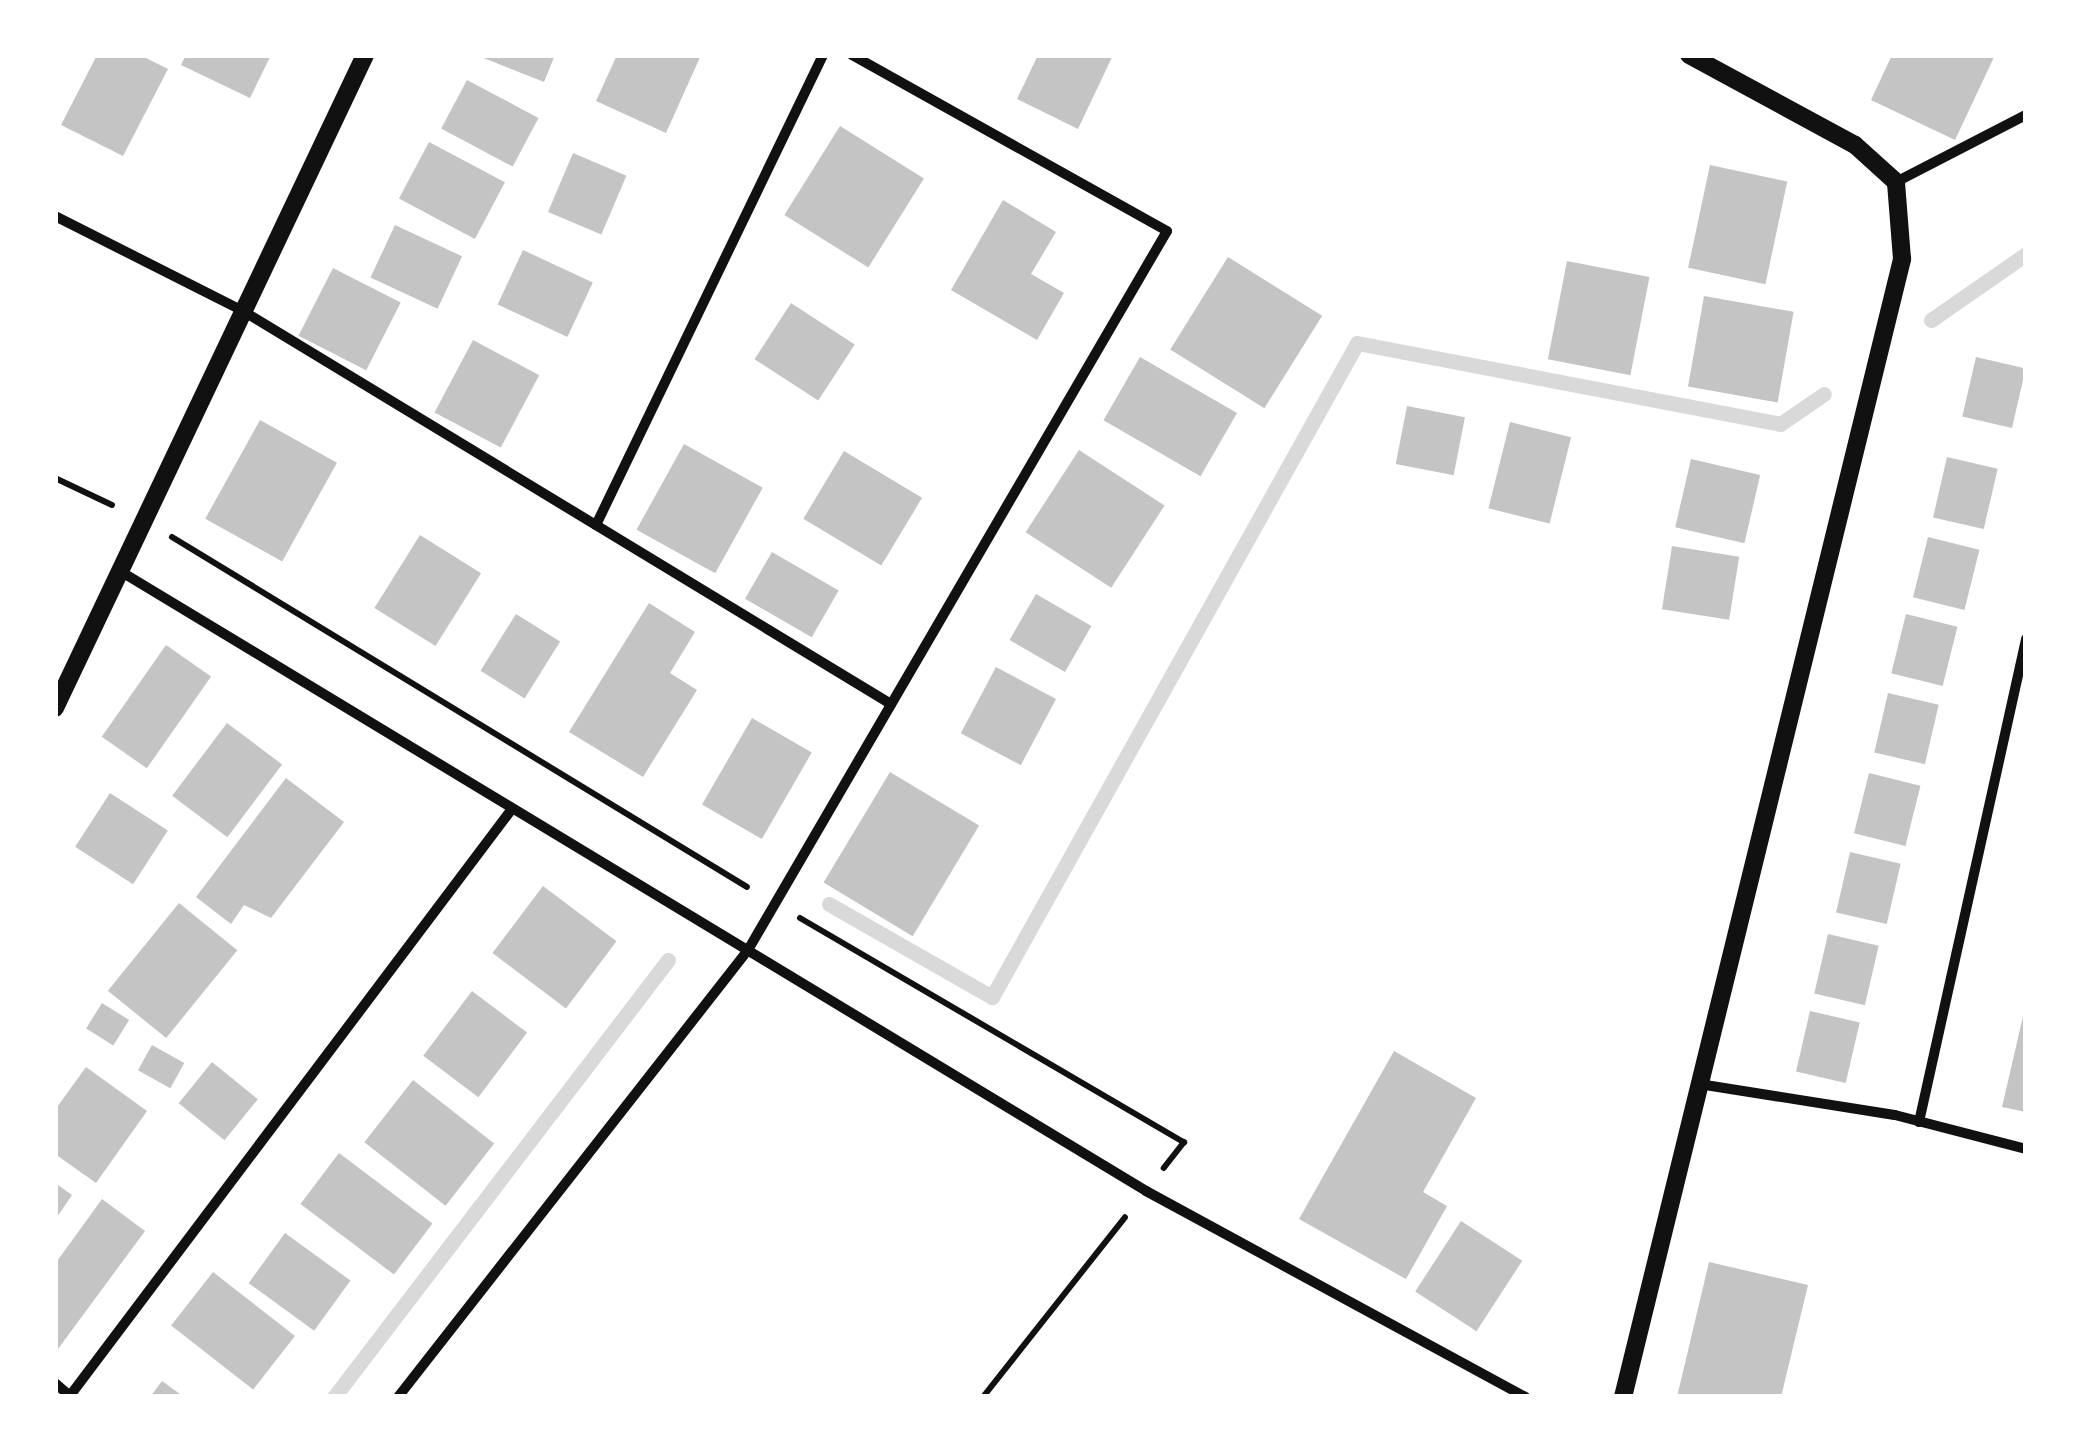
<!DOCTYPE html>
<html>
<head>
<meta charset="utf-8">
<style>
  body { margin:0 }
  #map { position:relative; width:2081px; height:1452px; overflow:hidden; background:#fff; font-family:"Open Sans",sans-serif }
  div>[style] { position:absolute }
  .stream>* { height:15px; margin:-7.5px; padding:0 7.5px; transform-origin:7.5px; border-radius:7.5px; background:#d9d9d9 }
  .building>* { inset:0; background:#c4c4c4; transform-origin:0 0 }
  .path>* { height:6px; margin:-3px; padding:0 3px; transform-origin:3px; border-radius:3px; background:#111 }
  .minor>* { height:10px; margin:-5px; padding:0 5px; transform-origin:5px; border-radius:5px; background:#111 }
  .tertiary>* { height:18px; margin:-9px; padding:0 9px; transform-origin:9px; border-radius:9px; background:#111 }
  span { translate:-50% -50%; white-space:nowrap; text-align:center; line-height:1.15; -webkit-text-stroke:8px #fff; paint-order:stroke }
  .frame { position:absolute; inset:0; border:58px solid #fff; pointer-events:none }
</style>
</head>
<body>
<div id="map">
  <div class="stream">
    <div style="left:1931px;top:320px;width:116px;rotate:-34.8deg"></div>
    <div style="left:829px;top:904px;width:188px;rotate:29.7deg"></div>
    <div style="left:992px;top:997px;width:749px;rotate:-60.83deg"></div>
    <div style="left:1357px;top:343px;width:431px;rotate:10.8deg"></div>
    <div style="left:1780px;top:424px;width:53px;rotate:-34.3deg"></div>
    <div style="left:334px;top:1397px;width:550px;rotate:-52.61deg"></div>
  </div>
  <div class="building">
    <div style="clip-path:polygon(97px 55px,140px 55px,168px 69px,123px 156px,61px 125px)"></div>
    <div style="clip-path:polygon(186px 55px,271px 55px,250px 98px,181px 65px)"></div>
    <div style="clip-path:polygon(476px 55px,555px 55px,544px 82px)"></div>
    <div style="clip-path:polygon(617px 55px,701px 55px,666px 133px,596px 101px)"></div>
    <div style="clip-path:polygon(1038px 55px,1113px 55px,1078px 129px,1017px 99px)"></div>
    <div style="clip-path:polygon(1892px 55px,1995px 55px,1955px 140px,1871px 100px)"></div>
    <div style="left:467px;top:80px;width:81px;height:55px;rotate:28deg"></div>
    <div style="left:840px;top:126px;width:99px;height:105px;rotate:32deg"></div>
    <div style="left:429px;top:142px;width:86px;height:64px;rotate:28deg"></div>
    <div style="left:573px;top:153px;width:58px;height:64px;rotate:23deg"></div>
    <div style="left:1710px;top:165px;width:79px;height:105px;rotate:12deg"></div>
    <div style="clip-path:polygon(1003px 200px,1056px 232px,1031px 274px,1064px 293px,1037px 340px,951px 290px)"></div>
    <div style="left:395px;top:225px;width:74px;height:58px;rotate:25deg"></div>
    <div style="left:523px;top:250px;width:77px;height:60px;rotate:25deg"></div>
    <div style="left:1228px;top:257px;width:111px;height:109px;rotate:32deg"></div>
    <div style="left:1567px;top:261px;width:84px;height:100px;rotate:11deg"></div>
    <div style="left:333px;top:268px;width:76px;height:76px;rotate:27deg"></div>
    <div style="left:1704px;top:296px;width:91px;height:92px;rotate:10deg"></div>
    <div style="left:791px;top:303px;width:76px;height:67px;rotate:33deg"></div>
    <div style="left:473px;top:340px;width:75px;height:82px;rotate:28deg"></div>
    <div style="left:1140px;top:357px;width:112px;height:73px;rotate:30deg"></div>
    <div style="left:1976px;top:357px;width:51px;height:61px;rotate:13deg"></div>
    <div style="left:1407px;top:406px;width:59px;height:59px;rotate:11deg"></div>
    <div style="left:260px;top:420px;width:88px;height:113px;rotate:29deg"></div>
    <div style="left:1510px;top:422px;width:63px;height:89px;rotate:14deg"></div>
    <div style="left:684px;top:444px;width:90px;height:98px;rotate:29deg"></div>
    <div style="left:1079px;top:450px;width:102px;height:98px;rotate:33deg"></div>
    <div style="left:844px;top:451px;width:91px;height:79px;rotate:31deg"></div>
    <div style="left:1947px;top:457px;width:52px;height:62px;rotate:13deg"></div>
    <div style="left:1691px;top:459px;width:71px;height:70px;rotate:13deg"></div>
    <div style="left:420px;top:535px;width:72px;height:86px;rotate:32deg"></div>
    <div style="left:1928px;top:537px;width:53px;height:62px;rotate:14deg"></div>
    <div style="left:1672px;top:546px;width:68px;height:64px;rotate:9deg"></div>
    <div style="left:772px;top:552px;width:77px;height:54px;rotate:30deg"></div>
    <div style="left:1036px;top:594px;width:64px;height:53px;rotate:30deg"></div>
    <div style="clip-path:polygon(649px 603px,695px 632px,670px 673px,697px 690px,643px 777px,569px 732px)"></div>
    <div style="left:516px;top:614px;width:52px;height:67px;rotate:32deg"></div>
    <div style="left:1906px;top:614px;width:53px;height:61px;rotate:14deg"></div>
    <div style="left:166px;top:645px;width:55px;height:112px;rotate:35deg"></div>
    <div style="left:996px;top:667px;width:68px;height:75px;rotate:28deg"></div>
    <div style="left:1888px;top:693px;width:52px;height:61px;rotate:13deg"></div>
    <div style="left:752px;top:718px;width:69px;height:100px;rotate:30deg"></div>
    <div style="left:227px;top:723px;width:69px;height:91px;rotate:37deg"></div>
    <div style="left:890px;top:772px;width:104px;height:129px;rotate:31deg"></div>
    <div style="left:1869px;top:773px;width:53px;height:62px;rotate:14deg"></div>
    <div style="clip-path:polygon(286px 778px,344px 822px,271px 918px,244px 905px,231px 924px,196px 897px)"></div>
    <div style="left:110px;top:793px;width:69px;height:64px;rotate:33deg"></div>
    <div style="left:1850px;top:852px;width:52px;height:62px;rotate:13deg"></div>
    <div style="left:543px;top:886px;width:92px;height:84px;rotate:37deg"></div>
    <div style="left:179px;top:903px;width:75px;height:113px;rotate:39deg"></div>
    <div style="left:1828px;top:934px;width:52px;height:61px;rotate:13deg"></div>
    <div style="left:472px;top:991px;width:69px;height:81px;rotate:37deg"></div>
    <div style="left:102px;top:1003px;width:32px;height:30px;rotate:32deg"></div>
    <div style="left:1810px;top:1011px;width:51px;height:62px;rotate:13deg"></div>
    <div style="clip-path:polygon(2024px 1012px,2026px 1012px,2026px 1112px,2002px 1107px)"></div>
    <div style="left:152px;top:1045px;width:37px;height:29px;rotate:29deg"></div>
    <div style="clip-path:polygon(1394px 1051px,1476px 1098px,1423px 1192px,1447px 1206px,1406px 1279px,1299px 1219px)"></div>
    <div style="left:212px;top:1062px;width:59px;height:53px;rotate:39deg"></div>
    <div style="clip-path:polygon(86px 1067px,147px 1111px,96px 1183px,55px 1154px,55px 1110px)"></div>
    <div style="left:413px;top:1080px;width:103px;height:79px;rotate:38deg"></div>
    <div style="left:339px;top:1153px;width:117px;height:64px;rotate:37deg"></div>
    <div style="clip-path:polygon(55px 1183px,72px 1195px,55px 1220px)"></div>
    <div style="clip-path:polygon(102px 1199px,145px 1231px,55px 1353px,55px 1264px)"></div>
    <div style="left:1461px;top:1221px;width:73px;height:84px;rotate:33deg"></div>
    <div style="left:285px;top:1233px;width:81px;height:62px;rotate:36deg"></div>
    <div style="clip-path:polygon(1709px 1262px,1808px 1285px,1781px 1397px,1677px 1397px)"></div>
    <div style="left:213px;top:1272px;width:104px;height:68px;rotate:38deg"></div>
    <div style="clip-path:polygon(162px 1381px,184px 1397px,150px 1397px)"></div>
  </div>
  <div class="path">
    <div style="left:55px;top:478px;width:63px;rotate:25.3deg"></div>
    <div style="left:172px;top:537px;width:673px;rotate:31.33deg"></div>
    <div style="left:800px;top:918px;width:445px;rotate:30.3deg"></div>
    <div style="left:1184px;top:1142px;width:33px;rotate:128deg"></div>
    <div style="left:983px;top:1397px;width:229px;rotate:-51.7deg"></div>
  </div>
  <div class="minor">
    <div style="left:1896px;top:182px;width:146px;rotate:-27.3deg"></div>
    <div style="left:55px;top:216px;width:211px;rotate:26.8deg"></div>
    <div style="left:243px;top:311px;width:758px;rotate:31.24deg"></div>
    <div style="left:596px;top:525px;width:522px;rotate:-64.22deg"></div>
    <div style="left:120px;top:571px;width:1199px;rotate:31.14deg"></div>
    <div style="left:1146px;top:1191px;width:432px;rotate:28.5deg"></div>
    <div style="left:1699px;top:1084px;width:198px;rotate:9deg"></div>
    <div style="left:1895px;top:1115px;width:135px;rotate:14.5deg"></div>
    <div style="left:1919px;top:1122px;width:495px;rotate:-77.5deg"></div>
    <div style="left:55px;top:1383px;width:20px;rotate:41deg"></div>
    <div style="left:69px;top:1397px;width:736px;rotate:-53.01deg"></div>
    <div style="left:398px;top:1397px;width:568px;rotate:-51.94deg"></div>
    <div style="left:748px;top:950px;width:832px;rotate:-59.77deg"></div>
    <div style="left:1167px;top:231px;width:361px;rotate:-150.8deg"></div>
  </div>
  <div class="tertiary">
    <div style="left:55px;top:708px;width:723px;rotate:-64.6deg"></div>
    <div style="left:1623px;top:1397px;width:1172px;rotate:-76.22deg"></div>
    <div style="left:1902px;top:259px;width:77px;rotate:-94.5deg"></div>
    <div style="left:1896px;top:182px;width:55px;rotate:-137.9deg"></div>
    <div style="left:1855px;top:145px;width:189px;rotate:-151.5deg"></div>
  </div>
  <div class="frame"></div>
</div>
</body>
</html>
